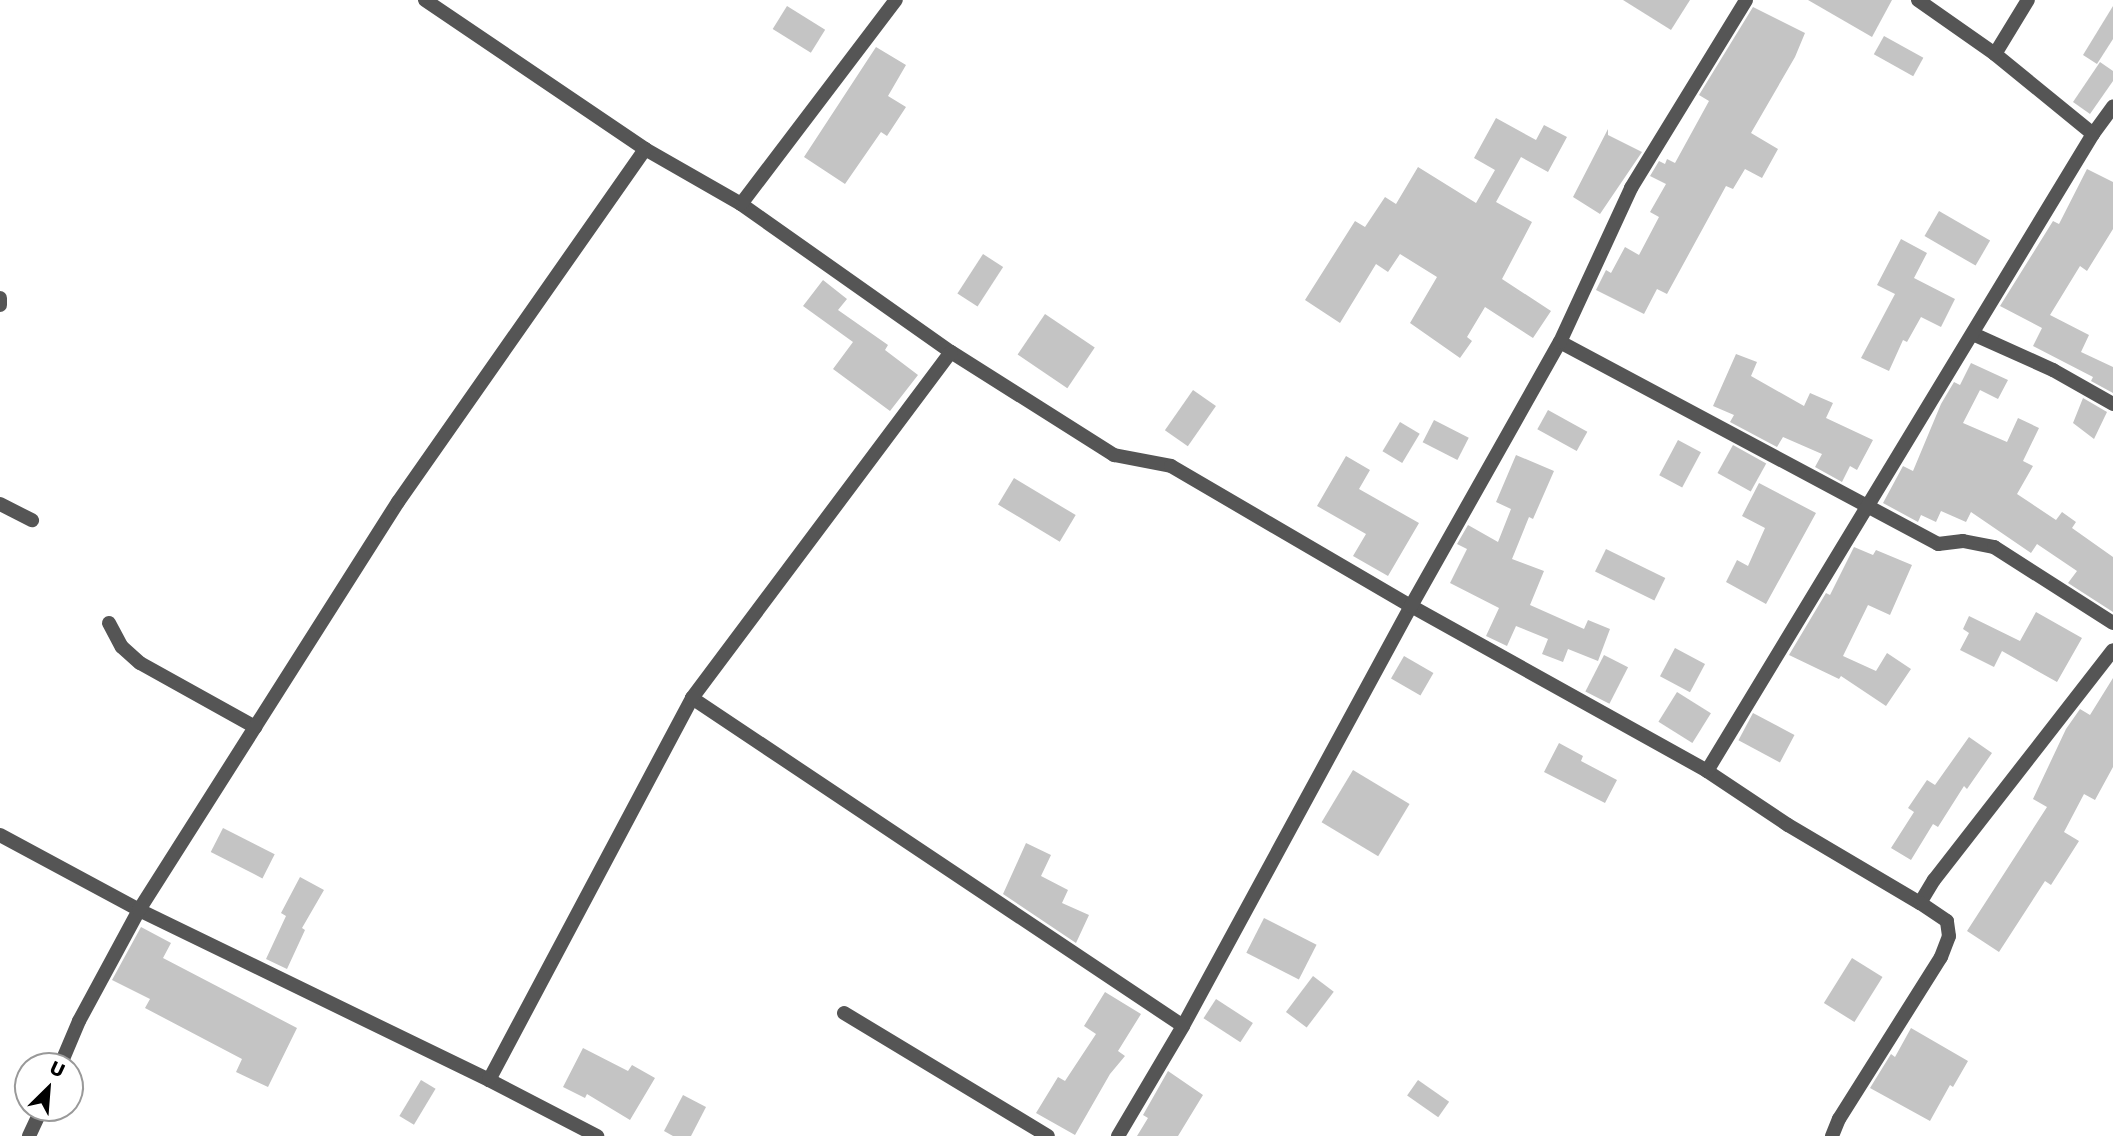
<!DOCTYPE html>
<html>
<head>
<meta charset="utf-8">
<style>
  body { margin:0 }
  #map { position:relative; width:2113px; height:1136px; overflow:hidden; background:#fff; font-family:Rubik,sans-serif }
  div>[style] { position:absolute }
  .building>* { inset:0; background:#c4c4c4; transform-origin:0 0 }
  .minor>* { height:14px; margin:-7px; padding:0 7px; transform-origin:7px; border-radius:7px; background:#555 }
  span { translate:-50% -50%; white-space:nowrap; text-align:center; line-height:1.15; -webkit-text-stroke:7px #fff; paint-order:stroke }
  .north { position:absolute; left:14px; top:1052px; width:70px; height:70px; box-sizing:border-box; background:#fff; border:2px solid #999; border-radius:50%; rotate:25deg; font-size:19px; font-weight:700; line-height:28px; text-align:center; color:#000 }
  .north::after { content:''; display:block; margin:auto; width:24px; height:32px; background:#000; clip-path:polygon(50% 0,100% 100%,50% 72%,0 100%) }
</style>
</head>
<body>
<div id="map">
  <div class="building">
    <div style="clip-path:polygon(1623px 0,1690px 0,1671px 30px)"></div>
    <div style="clip-path:polygon(1808px 0,1892px 0,1872px 37px)"></div>
    <div style="left:787px;top:6px;width:45px;height:27px;rotate:32deg"></div>
    <div style="clip-path:polygon(2113px 6px,2113px 39px,2097px 64px,2083px 55px)"></div>
    <div style="clip-path:polygon(1753px 7px,1805px 33px,1795px 57px,1751px 133px,1778px 149px,1762px 178px,1745px 169px,1733px 189px,1726px 186px,1667px 294px,1657px 289px,1644px 314px,1596px 290px,1606px 270px,1611px 273px,1625px 247px,1639px 255px,1659px 217px,1650px 212px,1666px 184px,1650px 176px,1659px 161px,1665px 164px,1667px 159px,1675px 163px,1709px 101px,1699px 95px)"></div>
    <div style="left:1884px;top:36px;width:45px;height:21px;rotate:29deg"></div>
    <div style="clip-path:polygon(876px 47px,906px 65px,888px 96px,906px 107px,887px 136px,881px 132px,845px 184px,804px 157px)"></div>
    <div style="clip-path:polygon(2100px 62px,2113px 71px,2113px 81px,2090px 114px,2073px 102px)"></div>
    <div style="clip-path:polygon(1496px 118px,1536px 140px,1544px 125px,1567px 137px,1548px 172px,1521px 157px,1496px 202px,1532px 222px,1502px 279px,1551px 311px,1533px 338px,1485px 307px,1467px 337px,1472px 341px,1460px 358px,1410px 323px,1437px 277px,1400px 254px,1388px 272px,1376px 264px,1340px 323px,1305px 300px,1355px 221px,1365px 227px,1385px 197px,1396px 204px,1418px 167px,1476px 203px,1495px 170px,1474px 158px)"></div>
    <div style="clip-path:polygon(1608px 129px,1608px 135px,1642px 152px,1600px 214px,1573px 197px)"></div>
    <div style="clip-path:polygon(2087px 169px,2113px 182px,2113px 229px,2087px 271px,2080px 266px,2050px 315px,2089px 335px,2081px 352px,2113px 367px,2113px 393px,2091px 381px,2093px 377px,2033px 346px,2042px 328px,2000px 306px,2053px 221px,2059px 224px)"></div>
    <div style="left:1939px;top:211px;width:59px;height:29px;rotate:30deg"></div>
    <div style="clip-path:polygon(1901px 239px,1927px 253px,1914px 278px,1955px 299px,1941px 327px,1921px 317px,1907px 342px,1903px 340px,1889px 371px,1861px 358px,1895px 294px,1877px 285px)"></div>
    <div style="left:983px;top:254px;width:24px;height:47px;rotate:33deg"></div>
    <div style="clip-path:polygon(823px 280px,847px 299px,838px 310px,888px 345px,885px 350px,918px 375px,890px 411px,833px 369px,853px 342px,803px 306px)"></div>
    <div style="left:1045px;top:314px;width:60px;height:49px;rotate:34deg"></div>
    <div style="clip-path:polygon(1736px 354px,1757px 362px,1751px 376px,1804px 406px,1810px 393px,1833px 403px,1826px 418px,1873px 440px,1857px 470px,1850px 466px,1842px 482px,1815px 467px,1822px 454px,1783px 437px,1777px 447px,1730px 422px,1734px 415px,1713px 406px)"></div>
    <div style="clip-path:polygon(1971px 363px,2008px 380px,1998px 399px,1980px 390px,1963px 423px,2007px 442px,2018px 418px,2039px 428px,2023px 461px,2033px 466px,2017px 494px,2056px 520px,2062px 512px,2076px 522px,2072px 528px,2113px 557px,2113px 612px,2068px 583px,2077px 571px,2037px 544px,2031px 553px,1971px 512px,1966px 522px,1941px 511px,1936px 522px,1921px 515px,1918px 522px,1883px 503px,1903px 466px,1913px 471px,1941px 404px,1954px 382px,1960px 385px)"></div>
    <div style="left:1193px;top:390px;width:28px;height:49px;rotate:35deg"></div>
    <div style="clip-path:polygon(2083px 398px,2107px 412px,2094px 439px,2073px 423px)"></div>
    <div style="left:1548px;top:410px;width:45px;height:22px;rotate:29deg"></div>
    <div style="left:1434px;top:420px;width:39px;height:25px;rotate:27deg"></div>
    <div style="left:1400px;top:422px;width:23px;height:34px;rotate:31deg"></div>
    <div style="left:1678px;top:440px;width:26px;height:40px;rotate:28deg"></div>
    <div style="left:1733px;top:445px;width:38px;height:32px;rotate:29deg"></div>
    <div style="clip-path:polygon(1516px 455px,1554px 471px,1533px 519px,1529px 517px,1512px 559px,1544px 571px,1530px 605px,1584px 629px,1588px 620px,1610px 629px,1598px 661px,1568px 649px,1563px 662px,1542px 654px,1548px 639px,1516px 626px,1507px 646px,1486px 636px,1499px 608px,1450px 583px,1467px 549px,1457px 544px,1468px 525px,1498px 542px,1511px 509px,1496px 502px)"></div>
    <div style="clip-path:polygon(1346px 456px,1370px 470px,1359px 489px,1419px 523px,1388px 576px,1353px 556px,1366px 534px,1317px 506px)"></div>
    <div style="left:1014px;top:478px;width:72px;height:31px;rotate:31deg"></div>
    <div style="clip-path:polygon(1759px 483px,1816px 513px,1766px 604px,1726px 582px,1737px 560px,1748px 566px,1765px 528px,1742px 516px)"></div>
    <div style="clip-path:polygon(1854px 547px,1873px 555px,1876px 550px,1912px 565px,1890px 615px,1868px 605px,1843px 656px,1876px 671px,1887px 653px,1911px 669px,1886px 706px,1841px 676px,1839px 679px,1789px 655px,1826px 593px,1830px 595px)"></div>
    <div style="left:1606px;top:549px;width:66px;height:25px;rotate:26deg"></div>
    <div style="clip-path:polygon(2036px 612px,2082px 638px,2057px 682px,2002px 651px,1994px 667px,1960px 650px,1969px 633px,1963px 629px,1969px 616px,2020px 641px)"></div>
    <div style="left:1675px;top:648px;width:34px;height:32px;rotate:28deg"></div>
    <div style="left:1604px;top:655px;width:27px;height:41px;rotate:27deg"></div>
    <div style="left:1404px;top:656px;width:34px;height:26px;rotate:30deg"></div>
    <div style="clip-path:polygon(2113px 678px,2113px 767px,2095px 800px,2084px 794px,2064px 832px,2079px 841px,2051px 885px,2045px 881px,1999px 952px,1967px 931px,2047px 807px,2033px 799px,2066px 729px,2080px 709px,2090px 715px)"></div>
    <div style="left:1677px;top:692px;width:40px;height:35px;rotate:32deg"></div>
    <div style="left:1753px;top:713px;width:47px;height:31px;rotate:28deg"></div>
    <div style="clip-path:polygon(1969px 737px,1992px 753px,1967px 789px,1964px 786px,1938px 827px,1933px 824px,1911px 860px,1891px 848px,1914px 812px,1908px 808px,1927px 780px,1935px 785px)"></div>
    <div style="clip-path:polygon(1559px 743px,1583px 756px,1581px 761px,1617px 780px,1605px 803px,1544px 772px)"></div>
    <div style="left:1353px;top:770px;width:66px;height:61px;rotate:31deg"></div>
    <div style="left:223px;top:828px;width:58px;height:27px;rotate:27deg"></div>
    <div style="clip-path:polygon(1026px 843px,1051px 855px,1041px 876px,1068px 890px,1062px 903px,1089px 915px,1076px 943px,1003px 894px)"></div>
    <div style="clip-path:polygon(300px 877px,324px 890px,302px 928px,305px 930px,287px 969px,266px 959px,286px 916px,281px 913px)"></div>
    <div style="left:1264px;top:918px;width:59px;height:39px;rotate:27deg"></div>
    <div style="clip-path:polygon(141px 927px,171px 943px,163px 958px,297px 1028px,268px 1087px,236px 1072px,242px 1059px,145px 1008px,150px 999px,112px 980px)"></div>
    <div style="left:1852px;top:958px;width:36px;height:53px;rotate:32deg"></div>
    <div style="left:1313px;top:976px;width:26px;height:45px;rotate:37deg"></div>
    <div style="clip-path:polygon(1105px 992px,1141px 1014px,1118px 1051px,1125px 1056px,1110px 1074px,1075px 1135px,1036px 1113px,1058px 1077px,1065px 1081px,1096px 1034px,1084px 1026px)"></div>
    <div style="left:1216px;top:999px;width:44px;height:23px;rotate:33deg"></div>
    <div style="clip-path:polygon(1911px 1028px,1968px 1061px,1953px 1087px,1950px 1085px,1930px 1121px,1870px 1088px,1891px 1054px,1895px 1057px)"></div>
    <div style="clip-path:polygon(583px 1048px,628px 1071px,632px 1065px,655px 1078px,630px 1120px,587px 1094px,585px 1098px,563px 1087px)"></div>
    <div style="clip-path:polygon(1168px 1071px,1203px 1095px,1178px 1136px,1137px 1136px,1148px 1118px,1143px 1115px)"></div>
    <div style="left:421px;top:1080px;width:17px;height:42px;rotate:31deg"></div>
    <div style="left:1418px;top:1080px;width:38px;height:19px;rotate:35deg"></div>
    <div style="clip-path:polygon(683px 1095px,706px 1107px,691px 1136px,673px 1136px,664px 1131px)"></div>
  </div>
  <div class="minor">
    <div style="left:425px;top:0;width:266px;rotate:34.1deg"></div>
    <div style="left:645px;top:149px;width:111px;rotate:29.8deg"></div>
    <div style="left:741px;top:204px;width:257px;rotate:35.2deg"></div>
    <div style="left:951px;top:352px;width:193px;rotate:32.3deg"></div>
    <div style="left:1114px;top:455px;width:58px;rotate:10.9deg"></div>
    <div style="left:1171px;top:466px;width:278px;rotate:30.3deg"></div>
    <div style="left:1411px;top:606px;width:339px;rotate:29.1deg"></div>
    <div style="left:1707px;top:771px;width:97px;rotate:33.7deg"></div>
    <div style="left:1788px;top:825px;width:153px;rotate:30.6deg"></div>
    <div style="left:1920px;top:903px;width:27px;rotate:-59deg"></div>
    <div style="left:1934px;top:880px;width:291px;rotate:-52.1deg"></div>
    <div style="left:1995px;top:54px;width:63px;rotate:-58.6deg"></div>
    <div style="left:2093px;top:134px;width:34px;rotate:-54deg"></div>
    <div style="left:741px;top:204px;width:256px;rotate:-52.8deg"></div>
    <div style="left:0;top:298px;width:7px;rotate:90deg"></div>
    <div style="left:1973px;top:334px;width:88px;rotate:24.2deg"></div>
    <div style="left:2053px;top:370px;width:69px;rotate:29.5deg"></div>
    <div style="left:1560px;top:342px;width:429px;rotate:28.1deg"></div>
    <div style="left:1938px;top:544px;width:25px;rotate:-7deg"></div>
    <div style="left:1963px;top:541px;width:32px;rotate:11deg"></div>
    <div style="left:1994px;top:547px;width:141px;rotate:32.6deg"></div>
    <div style="left:0;top:504px;width:36px;rotate:27deg"></div>
    <div style="left:109px;top:623px;width:27px;rotate:62deg"></div>
    <div style="left:122px;top:647px;width:24px;rotate:42deg"></div>
    <div style="left:140px;top:663px;width:132px;rotate:29.1deg"></div>
    <div style="left:692px;top:698px;width:590px;rotate:33.74deg"></div>
    <div style="left:1707px;top:771px;width:745px;rotate:-58.79deg"></div>
    <div style="left:2093px;top:134px;width:127px;rotate:-140.8deg"></div>
    <div style="left:1995px;top:54px;width:94px;rotate:-145deg"></div>
    <div style="left:0;top:835px;width:158px;rotate:28.3deg"></div>
    <div style="left:139px;top:910px;width:389px;rotate:25.9deg"></div>
    <div style="left:489px;top:1080px;width:122px;rotate:27.4deg"></div>
    <div style="left:844px;top:1013px;width:238px;rotate:31.1deg"></div>
    <div style="left:60px;top:1066px;width:49px;rotate:-67.1deg"></div>
    <div style="left:79px;top:1021px;width:126px;rotate:-61.6deg"></div>
    <div style="left:139px;top:910px;width:483px;rotate:-57.6deg"></div>
    <div style="left:398px;top:502px;width:431px;rotate:-55deg"></div>
    <div style="left:489px;top:1080px;width:433px;rotate:-62deg"></div>
    <div style="left:692px;top:698px;width:432px;rotate:-53.2deg"></div>
    <div style="left:29px;top:1136px;width:31px;rotate:-65deg"></div>
    <div style="left:1118px;top:1136px;width:128px;rotate:-59.4deg"></div>
    <div style="left:1183px;top:1026px;width:478px;rotate:-61.5deg"></div>
    <div style="left:1411px;top:606px;width:303px;rotate:-60.6deg"></div>
    <div style="left:1560px;top:342px;width:170px;rotate:-65.2deg"></div>
    <div style="left:1631px;top:188px;width:220px;rotate:-58.5deg"></div>
    <div style="left:1832px;top:1136px;width:18px;rotate:-68deg"></div>
    <div style="left:1839px;top:1119px;width:191px;rotate:-57.8deg"></div>
    <div style="left:1941px;top:957px;width:22px;rotate:-69deg"></div>
    <div style="left:1949px;top:936px;width:15px;rotate:-98deg"></div>
    <div style="left:1947px;top:921px;width:32px;rotate:-146deg"></div>
  </div>
  <div class="north">U</div>
</div>
</body>
</html>
